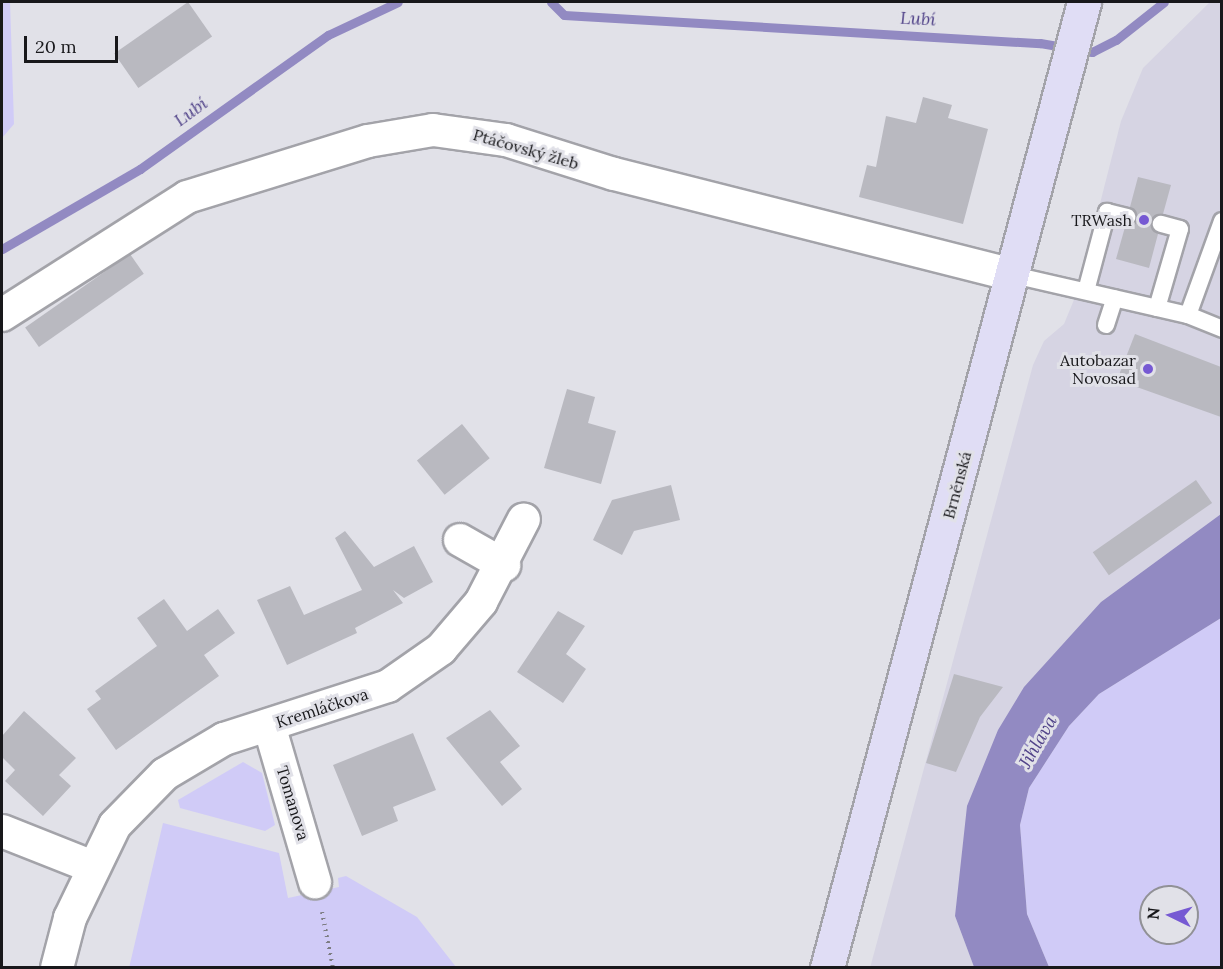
<!DOCTYPE html>
<html>
<head>
<meta charset="utf-8">
<style>
  body { margin:0 }
  #map { position:relative; width:1223px; height:969px; overflow:hidden; background:#e1e1e8; font-family:Lora,serif }
  div>[style] { position:absolute }
  .built>* { inset:0; background:#d6d4e3 }
  .green>* { inset:0; background:#d0cbf7 }
  .water>* { inset:0; background:#928ac2 }
  .stream>* { height:9px; margin:-4.5px; padding:0 4.5px; transform-origin:4.5px; border-radius:4.5px; background:#928ac2 }
  .building>* { inset:0; background:#b9b9c0; transform-origin:0 0 }
  .path>* { height:4px; margin-top:-2px; transform-origin:0; background:repeating-linear-gradient(90deg,#7d7d82 0 1.5px,transparent 0 6px) }
  .roads { filter:drop-shadow(2px 0 #a3a3a9) drop-shadow(-2px 0 #a3a3a9) drop-shadow(0 2px #a3a3a9) drop-shadow(0 -2px #a3a3a9) }
  .lane>* { height:16px; margin:-8px; padding:0 8px; transform-origin:8px; border-radius:8px; background:#fff }
  .street>* { height:32px; margin:-16px; padding:0 16px; transform-origin:16px; border-radius:16px; background:#fff }
  .primary>* { height:33px; margin:-16.5px; padding:0 16.5px; transform-origin:16.5px; border-radius:16.5px; background:#e0ddf5 }
  .dots>* { width:16px; height:16px; translate:-50% -50%; box-sizing:border-box; border:3px solid #e1e1e8; border-radius:50% }
  span { translate:-50% -50%; white-space:nowrap; text-align:center; line-height:1.15; -webkit-text-stroke:6px #e1e1e8; paint-order:stroke }
  .street-label { font-size:16px; color:#18181b }
  .poi-label { font-size:16px; color:#18181b }
  .right { translate:-100% -50%; text-align:right }
  .water-label { font-size:18px; color:#514389; font-style:italic }
  .frame { position:absolute; inset:0; border:3px solid #18181b; pointer-events:none }
  .north { position:absolute; left:1139px; top:885px; width:60px; height:60px; box-sizing:border-box; background:#e1e1e8; border:2px solid #919196; border-radius:50%; rotate:275deg; font-size:16px; font-weight:700; line-height:24px; text-align:center; color:#18181b }
  .north::after { content:''; display:block; margin:auto; width:21px; height:27px; background:#7659d3; clip-path:polygon(50% 0,100% 100%,50% 72%,0 100%) }
  .scale { position:absolute; left:24px; top:36px; width:94px; height:27px; box-sizing:border-box; border:3px solid #18181b; border-top:0; padding-left:8px; font-size:18px; line-height:21px; white-space:nowrap; color:#18181b; -webkit-text-stroke:4px #e1e1e8; paint-order:stroke }
</style>
</head>
<body>
<div id="map">
  <div class="built">
    <div style="clip-path:polygon(1210px 2px,1221px 2px,1221px 514px,1101px 602px,955px 916px,974px 967px,870px 968px,1033px 365px,1044px 341px,1064px 324px,1078px 290px,1121px 121px,1143px 68px)"></div>
  </div>
  <div class="green">
    <div style="clip-path:polygon(2px 2px,10px 2px,14px 124px,2px 138px)"></div>
    <div style="clip-path:polygon(evenodd,1221px 618px,1221px 967px,1049px 967px,1027px 914px,1020px 825px,1029px 788px,1069px 726px,1099px 694px,1221px 618px,1151px 897px,1187px 897px,1187px 933px,1151px 933px,1151px 897px)"></div>
    <div style="clip-path:polygon(243px 762px,262px 773px,275px 825px,265px 831px,180px 808px,178px 800px)"></div>
    <div style="clip-path:polygon(163px 823px,279px 853px,288px 898px,339px 887px,338px 878px,346px 876px,417px 917px,456px 967px,129px 968px)"></div>
  </div>
  <div class="water">
    <div style="clip-path:polygon(1221px 514px,1221px 618px,1099px 694px,1069px 726px,1029px 788px,1020px 825px,1027px 914px,1049px 967px,974px 967px,955px 916px,967px 806px,998px 730px,1024px 687px,1101px 602px)"></div>
  </div>
  <div class="stream">
    <div style="left:551px;top:2px;width:18px;rotate:45deg"></div>
    <div style="left:564px;top:15px;width:477px;rotate:3.4deg"></div>
    <div style="left:1040px;top:43px;width:53px;rotate:9.8deg"></div>
    <div style="left:1092px;top:52px;width:27px;rotate:-27deg"></div>
    <div style="left:1116px;top:40px;width:61px;rotate:-38.4deg"></div>
    <div style="left:2px;top:249px;width:160px;rotate:-30.1deg"></div>
    <div style="left:140px;top:169px;width:231px;rotate:-35.5deg"></div>
    <div style="left:328px;top:35px;width:77px;rotate:-25.2deg"></div>
  </div>
  <div class="building">
    <div style="left:188px;top:2px;width:42px;height:90px;rotate:55deg"></div>
    <div style="clip-path:polygon(923px 97px,952px 105px,948px 118px,988px 129px,963px 224px,859px 197px,867px 165px,876px 167px,886px 116px,916px 123px)"></div>
    <div style="clip-path:polygon(1138px 177px,1171px 185px,1163px 214px,1151px 222px,1158px 234px,1149px 268px,1116px 259px,1125px 227px,1137px 220px,1130px 207px)"></div>
    <div style="left:130px;top:254px;width:24px;height:128px;rotate:55deg"></div>
    <div style="clip-path:polygon(1135px 334px,1221px 367px,1221px 417px,1117px 380px)"></div>
    <div style="clip-path:polygon(567px 389px,595px 397px,588px 423px,616px 431px,601px 484px,544px 468px)"></div>
    <div style="left:462px;top:424px;width:44px;height:58px;rotate:51deg"></div>
    <div style="left:1196px;top:480px;width:28px;height:126px;rotate:55deg"></div>
    <div style="clip-path:polygon(671px 485px,680px 520px,634px 531px,622px 555px,593px 540px,612px 500px)"></div>
    <div style="clip-path:polygon(345px 531px,374px 567px,414px 546px,433px 582px,404px 598px,393px 590px,403px 603px,355px 628px,357px 633px,287px 665px,257px 600px,290px 586px,304px 615px,362px 590px,335px 538px)"></div>
    <div style="clip-path:polygon(164px 599px,187px 631px,218px 609px,235px 633px,204px 655px,219px 676px,116px 750px,87px 709px,101px 699px,95px 691px,157px 646px,137px 618px)"></div>
    <div style="clip-path:polygon(558px 611px,585px 626px,566px 654px,586px 669px,563px 703px,517px 672px)"></div>
    <div style="clip-path:polygon(954px 674px,1003px 687px,980px 717px,956px 772px,926px 763px)"></div>
    <div style="clip-path:polygon(490px 710px,520px 746px,500px 762px,522px 789px,502px 806px,446px 738px)"></div>
    <div style="clip-path:polygon(24px 711px,76px 758px,59px 775px,71px 786px,43px 816px,5px 781px,15px 770px,2px 757px,2px 736px)"></div>
    <div style="clip-path:polygon(413px 733px,436px 790px,393px 807px,398px 821px,362px 836px,333px 765px)"></div>
  </div>
  <div class="path">
    <div style="left:322px;top:912px;width:57px;rotate:78.9deg"></div>
  </div>
  <div class="roads">
    <div class="lane">
      <div style="left:1009px;top:274px;width:184px;rotate:12.9deg"></div>
      <div style="left:1188px;top:315px;width:37px;rotate:22deg"></div>
      <div style="left:1086px;top:291px;width:82px;rotate:-75.1deg"></div>
      <div style="left:1107px;top:212px;width:21px;rotate:14deg"></div>
      <div style="left:1157px;top:308px;width:82px;rotate:-73.8deg"></div>
      <div style="left:1180px;top:229px;width:20px;rotate:-165deg"></div>
      <div style="left:1188px;top:315px;width:100px;rotate:-70.1deg"></div>
      <div style="left:1106px;top:325px;width:28px;rotate:-72deg"></div>
    </div>
    <div class="street">
      <div style="left:2px;top:315px;width:219px;rotate:-32.5deg"></div>
      <div style="left:187px;top:197px;width:189px;rotate:-17.2deg"></div>
      <div style="left:368px;top:141px;width:66px;rotate:-9.6deg"></div>
      <div style="left:433px;top:130px;width:74px;rotate:7.8deg"></div>
      <div style="left:506px;top:140px;width:113px;rotate:17.5deg"></div>
      <div style="left:614px;top:174px;width:407px;rotate:14.2deg"></div>
      <div style="left:460px;top:540px;width:51px;rotate:29.6deg"></div>
      <div style="left:269px;top:725px;width:164px;rotate:73.7deg"></div>
      <div style="left:2px;top:831px;width:98px;rotate:21.6deg"></div>
      <div style="left:57px;top:968px;width:52px;rotate:-75.4deg"></div>
      <div style="left:70px;top:918px;width:103px;rotate:-64.2deg"></div>
      <div style="left:115px;top:825px;width:71px;rotate:-45.6deg"></div>
      <div style="left:165px;top:774px;width:69px;rotate:-30.7deg"></div>
      <div style="left:224px;top:739px;width:172px;rotate:-17.9deg"></div>
      <div style="left:388px;top:686px;width:65px;rotate:-34.9deg"></div>
      <div style="left:441px;top:649px;width:62px;rotate:-49.6deg"></div>
      <div style="left:481px;top:602px;width:93px;rotate:-62.6deg"></div>
    </div>
    <div class="primary">
      <div style="left:827px;top:968px;width:1000px;rotate:-75.1deg"></div>
    </div>
  </div>
  <div class="dots">
    <div style="left:1144px;top:220px;background:#7659d3"></div>
    <div style="left:1148px;top:369px;background:#7659d3"></div>
  </div>
  <div class="street-label">
    <span style="left:526px;top:149px;rotate:16deg">Ptáčovský žleb</span>
    <span style="left:957px;top:485px;rotate:-75deg">Brněnská</span>
    <span style="left:322px;top:708px;rotate:-18deg">Kremláčkova</span>
    <span style="left:293px;top:803px;rotate:73deg">Tomanova</span>
  </div>
  <div class="poi-label">
    <span class="right" style="left:1132px;top:220px">TRWash</span>
    <span class="right" style="left:1136px;top:369px">Autobazar<br>Novosad</span>
  </div>
  <div class="water-label">
    <span style="left:918px;top:19px;rotate:3deg">Lubí</span>
    <span style="left:191px;top:112px;rotate:-36deg">Lubí</span>
    <span style="left:1038px;top:742px;rotate:-60deg">Jihlava</span>
  </div>
  <div class="frame"></div>
  <div class="north">N</div>
  <div class="scale">20 m</div>
</div>
</body>
</html>
